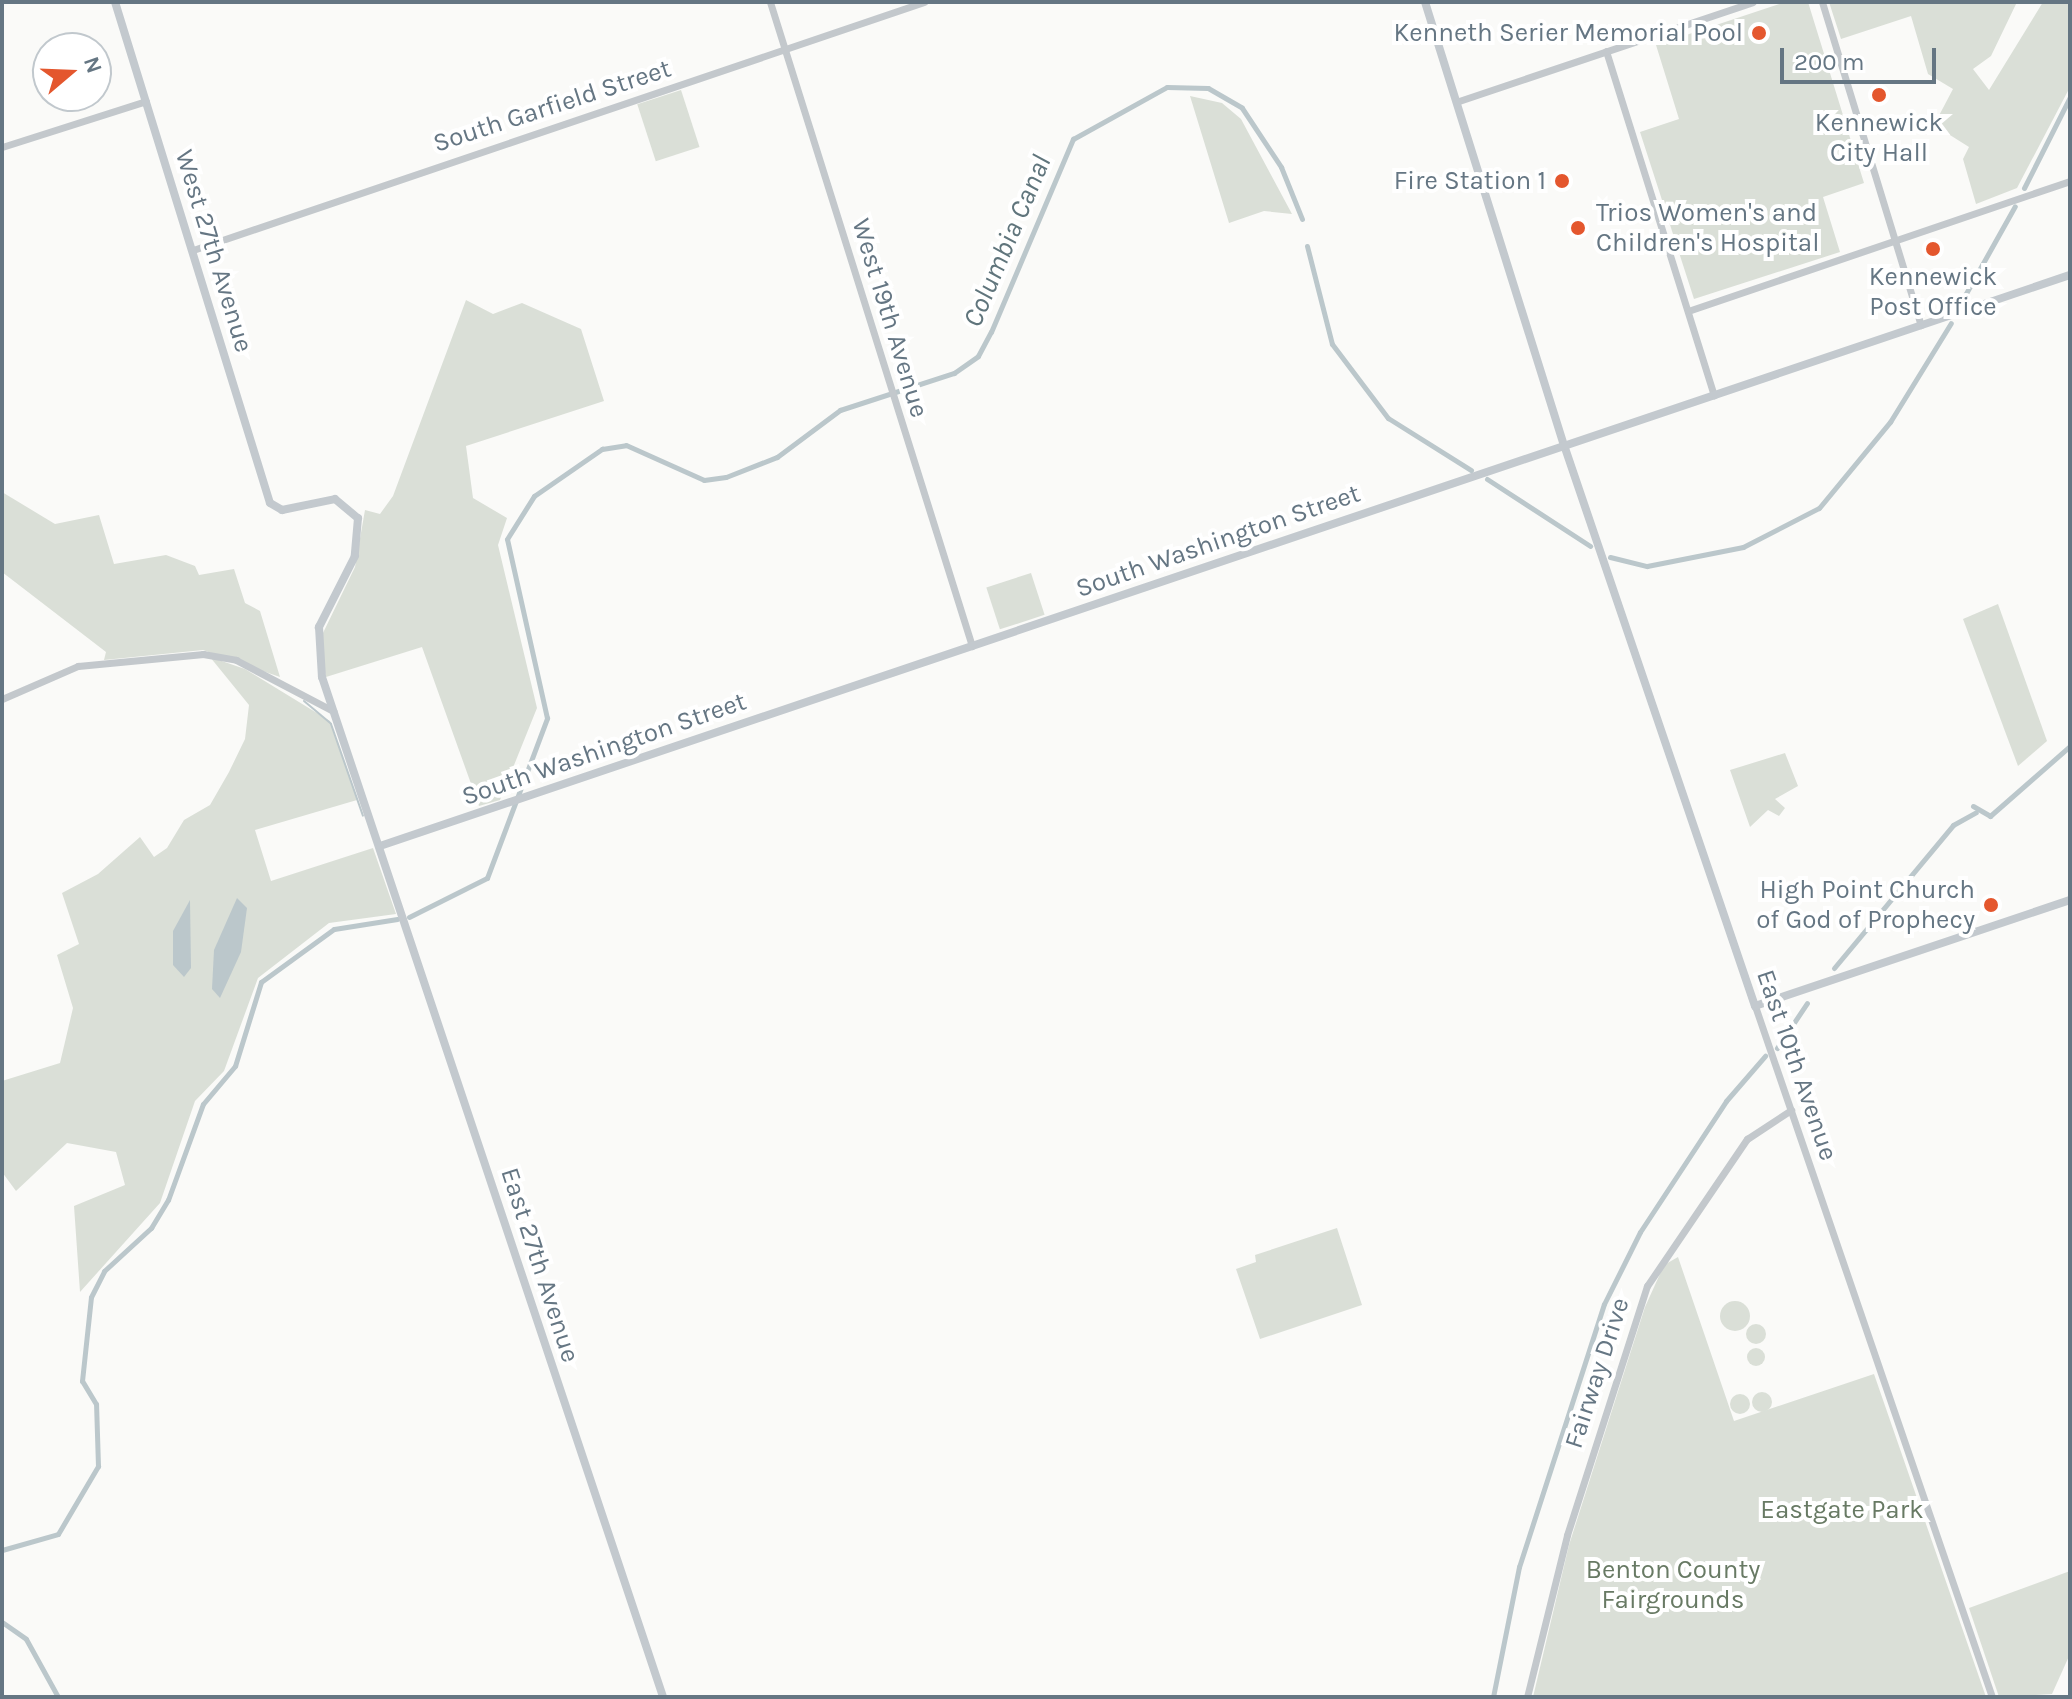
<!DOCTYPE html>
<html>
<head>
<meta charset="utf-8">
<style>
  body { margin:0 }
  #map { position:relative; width:2072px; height:1699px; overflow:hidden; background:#fafaf8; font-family:Karla,sans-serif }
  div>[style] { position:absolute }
  .green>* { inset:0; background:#dadfd7; transform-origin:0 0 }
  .round { border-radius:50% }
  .water>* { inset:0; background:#bbc7cb }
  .stream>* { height:2px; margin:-1px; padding:0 1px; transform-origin:1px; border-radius:1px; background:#bbc7cb }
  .canal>* { height:5px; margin:-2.5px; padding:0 2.5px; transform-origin:2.5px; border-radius:2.5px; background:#bbc7cb }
  .tertiary>* { height:7px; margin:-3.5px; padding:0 3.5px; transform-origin:3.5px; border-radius:3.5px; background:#c3c8cc }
  .secondary>* { height:8px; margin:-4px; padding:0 4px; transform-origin:4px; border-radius:4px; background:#c3c9ce }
  .dots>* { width:22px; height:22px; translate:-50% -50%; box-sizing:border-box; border:4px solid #fff; border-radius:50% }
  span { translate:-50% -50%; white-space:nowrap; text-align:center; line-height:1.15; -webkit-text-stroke:8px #fff; paint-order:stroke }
  .poi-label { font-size:26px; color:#657683 }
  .right { translate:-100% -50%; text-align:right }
  .left { translate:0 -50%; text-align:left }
  .street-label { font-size:26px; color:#657683 }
  .park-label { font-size:26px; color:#687a64 }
  .water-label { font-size:28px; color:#60757c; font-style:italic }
  .frame { position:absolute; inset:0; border:4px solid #657683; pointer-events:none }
  .north { position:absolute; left:32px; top:32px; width:80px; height:80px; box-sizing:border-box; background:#fff; border:2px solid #c1c8cd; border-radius:50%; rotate:71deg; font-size:22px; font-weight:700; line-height:32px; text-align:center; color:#657683 }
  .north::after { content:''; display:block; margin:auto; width:28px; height:36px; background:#e4572e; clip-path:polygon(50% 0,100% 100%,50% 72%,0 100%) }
  .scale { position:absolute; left:1780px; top:48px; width:156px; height:36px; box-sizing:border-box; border:4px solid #657683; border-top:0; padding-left:10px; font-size:24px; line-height:28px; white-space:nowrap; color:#657683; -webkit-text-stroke:6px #fff; paint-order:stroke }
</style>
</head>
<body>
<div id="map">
  <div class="green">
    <div style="clip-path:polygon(1785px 2px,1808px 2px,1864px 183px,1823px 197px,1840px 252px,1694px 299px,1640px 132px,1679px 119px,1656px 45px)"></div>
    <div style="clip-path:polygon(1829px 2px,2017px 2px,1991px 56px,1973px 69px,1989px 90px,2043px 2px,2070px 2px,2070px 87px,2017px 188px,1976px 204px,1963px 159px,1969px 147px,1934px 125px,1953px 89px,1928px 74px,1911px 16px,1841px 39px)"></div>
    <div style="left:681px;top:90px;width:60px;height:46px;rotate:72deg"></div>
    <div style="clip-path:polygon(1190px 96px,1222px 103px,1241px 119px,1292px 214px,1264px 211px,1229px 223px)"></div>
    <div style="clip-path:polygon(466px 300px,493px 314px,522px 303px,581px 329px,604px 401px,466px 446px,473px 498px,507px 518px,498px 545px,537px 708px,500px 800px,479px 806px,422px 647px,326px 677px,322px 660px,322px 635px,355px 567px,365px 510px,380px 514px,393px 496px)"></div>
    <div style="clip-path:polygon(2px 492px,55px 524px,99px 515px,114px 564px,166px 555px,195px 566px,199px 575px,234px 569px,245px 603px,260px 611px,280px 677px,203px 650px,104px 660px,106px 652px,2px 572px)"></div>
    <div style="left:1031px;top:573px;width:44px;height:47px;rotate:72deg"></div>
    <div style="clip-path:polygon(1998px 604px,2047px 741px,2018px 766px,1963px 619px)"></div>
    <div style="clip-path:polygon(210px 657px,245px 669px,330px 721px,357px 800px,255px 830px,271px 881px,373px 848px,396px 914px,329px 923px,258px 978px,224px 1071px,195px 1101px,160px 1203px,80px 1292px,74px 1206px,125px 1185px,116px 1152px,67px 1143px,16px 1191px,2px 1172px,2px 1081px,60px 1063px,73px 1008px,57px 955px,79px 944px,62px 893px,98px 874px,140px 837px,154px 857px,167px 848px,184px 820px,210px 805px,229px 772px,245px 739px,249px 705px)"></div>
    <div style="clip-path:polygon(1785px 753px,1798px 786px,1775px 799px,1785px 808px,1779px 816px,1768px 810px,1750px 827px,1730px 770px)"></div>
    <div style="clip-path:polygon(1337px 1228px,1362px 1305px,1260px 1339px,1236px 1269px,1256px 1262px,1255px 1255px)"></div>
    <div style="clip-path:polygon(1678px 1257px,1734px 1421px,1874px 1374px,1986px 1697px,1533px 1697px,1569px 1545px,1645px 1307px,1664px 1265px)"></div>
    <div class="round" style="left:1720px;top:1301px;width:30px;height:30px"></div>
    <div class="round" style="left:1746px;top:1324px;width:20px;height:20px"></div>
    <div class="round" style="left:1747px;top:1348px;width:18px;height:18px"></div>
    <div class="round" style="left:1752px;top:1392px;width:20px;height:20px"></div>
    <div class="round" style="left:1730px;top:1394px;width:20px;height:20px"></div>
    <div style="clip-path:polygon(2070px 1571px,2070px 1654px,2052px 1694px,1999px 1697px,1969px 1608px)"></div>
  </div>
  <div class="water">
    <div class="round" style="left:1749px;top:23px;width:20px;height:20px"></div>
    <div style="clip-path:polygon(237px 898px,247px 908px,241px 952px,220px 998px,212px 989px,214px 950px)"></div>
    <div style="clip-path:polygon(190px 900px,191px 968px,184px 977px,173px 965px,173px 931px)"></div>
  </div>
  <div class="stream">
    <div style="left:304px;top:701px;width:35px;rotate:40deg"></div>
    <div style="left:331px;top:724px;width:97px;rotate:70.8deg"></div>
  </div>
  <div class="canal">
    <div style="left:2024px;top:188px;width:102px;rotate:-63.2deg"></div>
    <div style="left:1307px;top:246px;width:101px;rotate:75.7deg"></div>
    <div style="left:1332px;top:344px;width:93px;rotate:52.9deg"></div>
    <div style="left:1388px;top:418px;width:98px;rotate:32.1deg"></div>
    <div style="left:1960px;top:304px;width:112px;rotate:-60.7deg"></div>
    <div style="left:1487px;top:479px;width:123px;rotate:33deg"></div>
    <div style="left:1610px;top:557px;width:38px;rotate:14deg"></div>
    <div style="left:1647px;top:566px;width:98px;rotate:-11.2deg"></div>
    <div style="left:1743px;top:547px;width:85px;rotate:-27.2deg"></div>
    <div style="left:1819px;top:508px;width:112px;rotate:-50.5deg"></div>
    <div style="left:1890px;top:422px;width:116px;rotate:-58.4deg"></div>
    <div style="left:1973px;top:806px;width:20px;rotate:30deg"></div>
    <div style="left:1990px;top:816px;width:106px;rotate:-41.2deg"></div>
    <div style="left:409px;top:917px;width:87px;rotate:-26.6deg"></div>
    <div style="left:487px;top:878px;width:171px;rotate:-69.4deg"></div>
    <div style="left:547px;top:718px;width:183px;rotate:-102.6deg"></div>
    <div style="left:507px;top:539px;width:51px;rotate:-57.9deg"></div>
    <div style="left:534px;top:496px;width:83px;rotate:-34.7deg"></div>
    <div style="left:602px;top:449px;width:24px;rotate:-9deg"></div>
    <div style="left:626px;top:445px;width:85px;rotate:24.2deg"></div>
    <div style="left:704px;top:480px;width:22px;rotate:-8deg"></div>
    <div style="left:726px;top:477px;width:55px;rotate:-21.4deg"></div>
    <div style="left:777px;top:457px;width:79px;rotate:-36.7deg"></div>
    <div style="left:840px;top:410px;width:120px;rotate:-18deg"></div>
    <div style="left:954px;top:373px;width:29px;rotate:-35deg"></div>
    <div style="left:978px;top:356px;width:27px;rotate:-62deg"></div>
    <div style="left:991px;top:332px;width:210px;rotate:-67deg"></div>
    <div style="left:1073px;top:139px;width:107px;rotate:-29deg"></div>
    <div style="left:1167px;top:87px;width:41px;rotate:1.4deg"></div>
    <div style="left:1208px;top:88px;width:39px;rotate:30deg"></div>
    <div style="left:1242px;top:108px;width:71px;rotate:56.5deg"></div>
    <div style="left:1281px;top:167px;width:56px;rotate:68deg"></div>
    <div style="left:1834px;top:968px;width:186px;rotate:-50.2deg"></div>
    <div style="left:1953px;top:825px;width:26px;rotate:-29deg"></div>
    <div style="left:1777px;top:1048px;width:54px;rotate:-56.3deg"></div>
    <div style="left:2px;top:1550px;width:58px;rotate:-15.9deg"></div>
    <div style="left:58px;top:1534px;width:79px;rotate:-59.5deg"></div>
    <div style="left:98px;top:1466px;width:62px;rotate:-91.8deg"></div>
    <div style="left:96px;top:1404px;width:27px;rotate:-121deg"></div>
    <div style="left:82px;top:1381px;width:84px;rotate:-83.9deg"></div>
    <div style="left:91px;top:1297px;width:29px;rotate:-63deg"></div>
    <div style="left:104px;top:1271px;width:64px;rotate:-42.5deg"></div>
    <div style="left:151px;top:1228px;width:33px;rotate:-59deg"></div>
    <div style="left:168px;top:1200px;width:102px;rotate:-70deg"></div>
    <div style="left:203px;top:1104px;width:50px;rotate:-49.9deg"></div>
    <div style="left:235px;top:1066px;width:88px;rotate:-72.8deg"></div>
    <div style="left:261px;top:982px;width:90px;rotate:-36deg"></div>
    <div style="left:334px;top:929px;width:64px;rotate:-9deg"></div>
    <div style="left:2px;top:1622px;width:29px;rotate:35deg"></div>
    <div style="left:26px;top:1639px;width:66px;rotate:61.1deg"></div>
    <div style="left:1493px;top:1697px;width:133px;rotate:-78.7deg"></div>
    <div style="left:1519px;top:1567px;width:276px;rotate:-72.1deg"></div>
    <div style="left:1604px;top:1304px;width:80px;rotate:-63.4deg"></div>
    <div style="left:1640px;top:1232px;width:157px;rotate:-56.7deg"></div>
    <div style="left:1726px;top:1101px;width:60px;rotate:-49.1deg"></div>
  </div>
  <div class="tertiary">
    <div style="left:770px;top:2px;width:675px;rotate:72.59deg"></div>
    <div style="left:1822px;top:2px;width:338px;rotate:73deg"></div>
    <div style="left:1606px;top:51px;width:361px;rotate:72.6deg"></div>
    <div style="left:1456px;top:102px;width:313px;rotate:-18.6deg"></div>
    <div style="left:2px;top:147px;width:151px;rotate:-17.7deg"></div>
    <div style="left:193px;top:250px;width:772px;rotate:-18.74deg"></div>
    <div style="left:1688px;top:311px;width:404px;rotate:-18.8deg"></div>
    <div style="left:2px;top:699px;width:83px;rotate:-23.5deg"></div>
    <div style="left:78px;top:666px;width:126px;rotate:-5.5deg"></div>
    <div style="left:203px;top:654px;width:34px;rotate:10deg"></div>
    <div style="left:236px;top:660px;width:110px;rotate:27.7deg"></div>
    <div style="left:1755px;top:1006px;width:731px;rotate:71.07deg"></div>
    <div style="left:1527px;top:1697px;width:167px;rotate:-76.1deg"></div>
    <div style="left:1567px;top:1535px;width:262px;rotate:-72.2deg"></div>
    <div style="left:1647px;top:1286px;width:178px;rotate:-55.8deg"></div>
    <div style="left:1747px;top:1139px;width:53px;rotate:-33.4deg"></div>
  </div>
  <div class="secondary">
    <div style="left:115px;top:2px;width:524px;rotate:72.81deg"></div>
    <div style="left:270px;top:503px;width:14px;rotate:30deg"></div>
    <div style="left:282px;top:510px;width:54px;rotate:-11.7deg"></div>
    <div style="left:335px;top:499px;width:30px;rotate:40deg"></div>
    <div style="left:358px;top:518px;width:38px;rotate:95deg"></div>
    <div style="left:355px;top:556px;width:80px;rotate:116.9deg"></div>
    <div style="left:319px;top:627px;width:50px;rotate:86.6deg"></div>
    <div style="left:322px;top:677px;width:1075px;rotate:71.51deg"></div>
    <div style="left:1425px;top:2px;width:464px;rotate:72.6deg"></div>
    <div style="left:1564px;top:445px;width:593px;rotate:71.2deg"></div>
    <div style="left:1755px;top:1006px;width:332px;rotate:-18.6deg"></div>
    <div style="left:380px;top:846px;width:1784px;rotate:-18.67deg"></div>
  </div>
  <div class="dots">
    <div style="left:1759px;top:33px;background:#e4572e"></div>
    <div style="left:1879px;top:95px;background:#e4572e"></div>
    <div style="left:1562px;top:181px;background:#e4572e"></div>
    <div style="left:1578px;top:228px;background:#e4572e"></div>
    <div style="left:1933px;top:249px;background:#e4572e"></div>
    <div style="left:1991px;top:905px;background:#e4572e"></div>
  </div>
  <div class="poi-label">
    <span class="right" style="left:1743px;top:33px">Kenneth Serier Memorial Pool</span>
    <span style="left:1879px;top:138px">Kennewick<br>City Hall</span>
    <span class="right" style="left:1546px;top:181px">Fire Station 1</span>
    <span class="left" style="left:1596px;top:228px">Trios Women's and<br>Children's Hospital</span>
    <span style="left:1933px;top:292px">Kennewick<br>Post Office</span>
    <span class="right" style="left:1975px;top:905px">High Point Church<br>of God of Prophecy</span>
  </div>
  <div class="street-label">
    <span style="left:552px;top:106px;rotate:-18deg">South Garfield Street</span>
    <span style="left:214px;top:251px;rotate:73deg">West 27th Avenue</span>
    <span style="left:890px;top:318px;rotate:73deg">West 19th Avenue</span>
    <span style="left:1218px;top:541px;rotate:-19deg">South Washington Street</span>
    <span style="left:604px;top:749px;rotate:-19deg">South Washington Street</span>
    <span style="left:1797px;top:1065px;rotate:71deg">East 10th Avenue</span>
    <span style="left:540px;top:1265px;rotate:72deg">East 27th Avenue</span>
    <span style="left:1597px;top:1373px;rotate:-72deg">Fairway Drive</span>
  </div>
  <div class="park-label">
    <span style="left:1842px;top:1510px">Eastgate Park</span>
    <span style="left:1673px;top:1585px">Benton County<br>Fairgrounds</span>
  </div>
  <div class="water-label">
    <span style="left:1007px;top:241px;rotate:-67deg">Columbia Canal</span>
  </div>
  <div class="frame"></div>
  <div class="north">N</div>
  <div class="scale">200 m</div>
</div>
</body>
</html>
